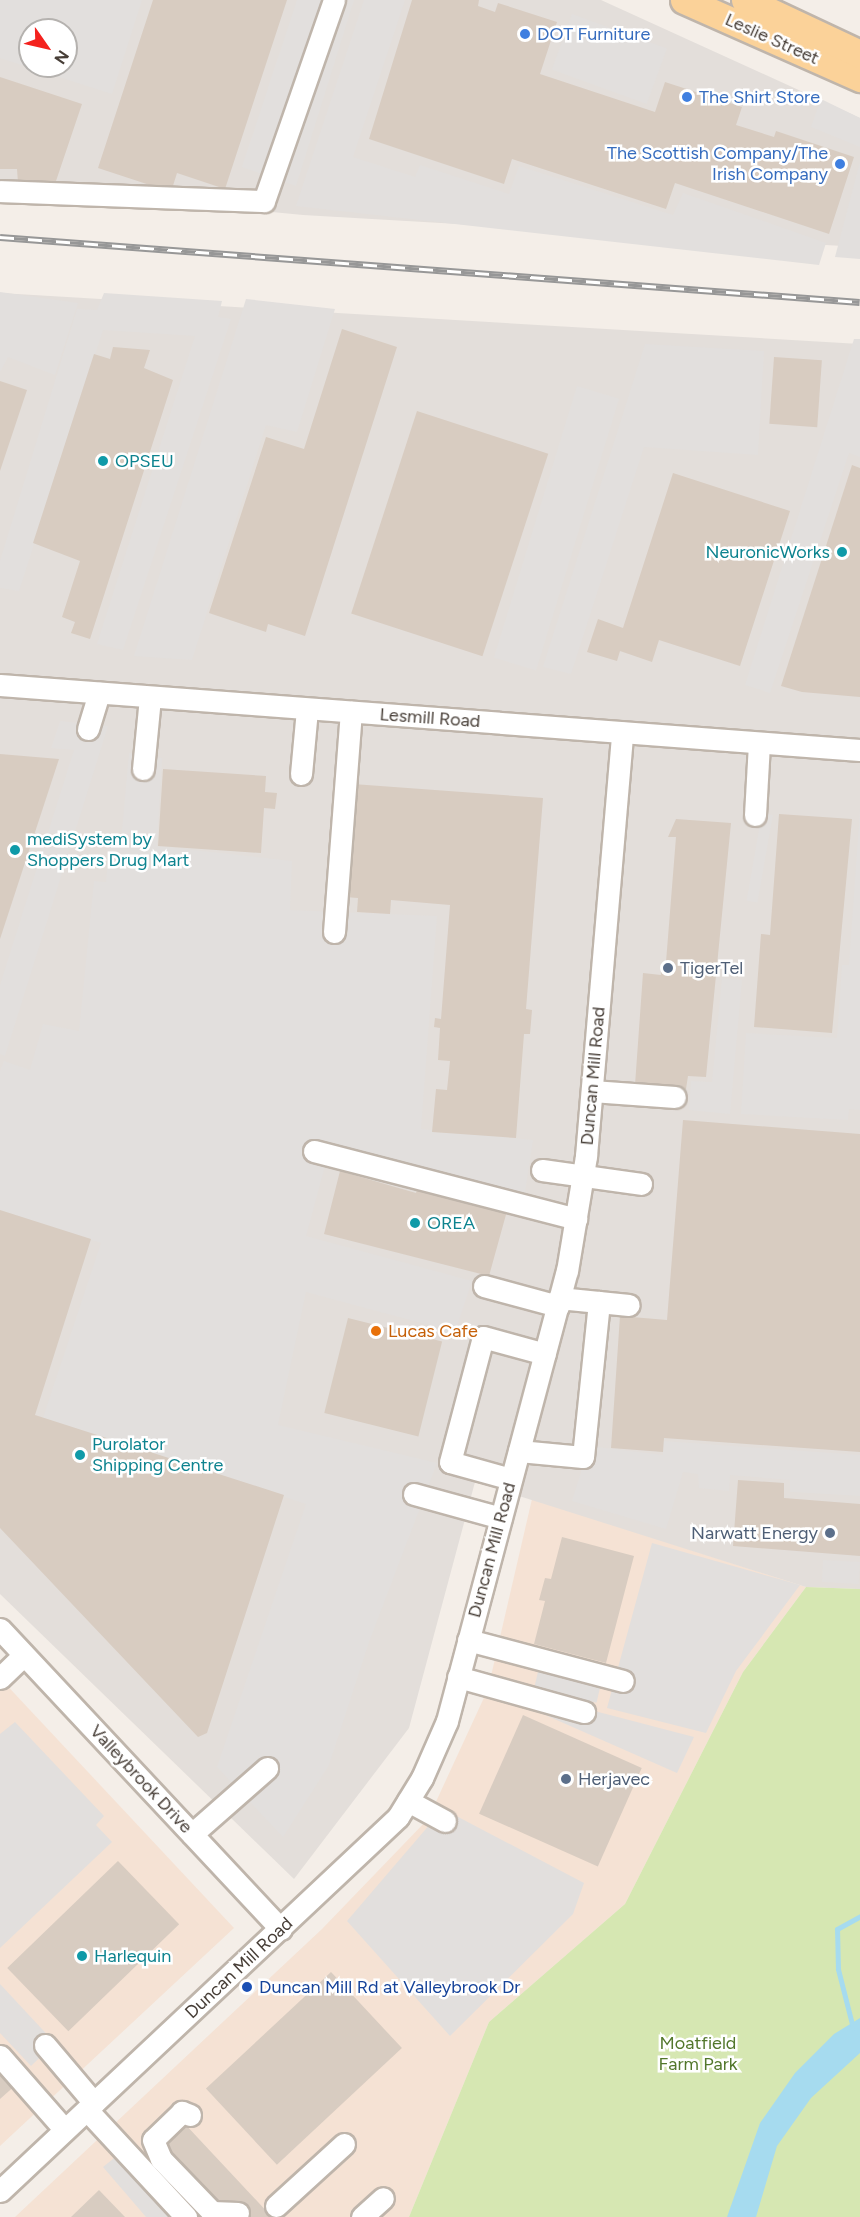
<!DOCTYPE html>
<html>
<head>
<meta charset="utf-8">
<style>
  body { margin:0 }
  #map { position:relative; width:860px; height:2217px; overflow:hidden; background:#f4eee8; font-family:Figtree,sans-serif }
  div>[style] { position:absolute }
  .commercial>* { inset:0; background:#f5e2d4 }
  .industrial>* { inset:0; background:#e3deda }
  .green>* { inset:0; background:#d6e7b2 }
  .parking>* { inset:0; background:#e2dfdd; transform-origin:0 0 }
  .water>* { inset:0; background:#a6dbef }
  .stream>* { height:5px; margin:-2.5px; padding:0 2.5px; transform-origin:2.5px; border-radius:2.5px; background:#a6dbef }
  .building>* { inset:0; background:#d8ccc1; transform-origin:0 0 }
  .roads { filter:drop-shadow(2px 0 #bfb5ab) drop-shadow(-2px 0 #bfb5ab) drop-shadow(0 2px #bfb5ab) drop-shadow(0 -2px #bfb5ab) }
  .minor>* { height:21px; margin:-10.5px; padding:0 10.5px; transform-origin:10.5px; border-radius:10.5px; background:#fff }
  .major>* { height:27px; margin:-13.5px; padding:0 13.5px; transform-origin:13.5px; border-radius:13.5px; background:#fbd299 }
  .rail>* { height:7px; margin-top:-3.5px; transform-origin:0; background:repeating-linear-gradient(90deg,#fff 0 14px,#979797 0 28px); box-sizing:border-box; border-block:2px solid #979797 }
  .dots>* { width:16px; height:16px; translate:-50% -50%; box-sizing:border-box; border:3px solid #fff; border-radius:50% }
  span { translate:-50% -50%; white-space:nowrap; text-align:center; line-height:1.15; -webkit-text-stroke:5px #fff; paint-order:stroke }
  .shop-label { font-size:18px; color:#366cbe }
  .left { translate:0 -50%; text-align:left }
  .right { translate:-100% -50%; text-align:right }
  .street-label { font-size:18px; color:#473e37 }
  .culture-label { font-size:18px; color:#0d838f }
  .service-label { font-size:18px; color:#4e5e75 }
  .food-label { font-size:18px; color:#c56008 }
  .transit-label { font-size:18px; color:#164399 }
  .park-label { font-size:18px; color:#52772b }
  .north { position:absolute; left:18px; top:18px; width:60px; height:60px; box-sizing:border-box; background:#fff; border:2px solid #b5b2af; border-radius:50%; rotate:124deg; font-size:16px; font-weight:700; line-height:24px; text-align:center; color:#473e37 }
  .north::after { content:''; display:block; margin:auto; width:21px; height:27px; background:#f4221e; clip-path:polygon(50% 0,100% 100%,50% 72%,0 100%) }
</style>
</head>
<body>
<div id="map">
  <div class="commercial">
    <div style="clip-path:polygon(532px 1499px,806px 1587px,743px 1672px,625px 1904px,489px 2022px,409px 2217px,15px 2217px,322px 1929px,428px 1819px,488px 1689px)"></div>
    <div style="clip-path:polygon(0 1678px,234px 1928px,0 2146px)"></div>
  </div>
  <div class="industrial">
    <div style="clip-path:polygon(evenodd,0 0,601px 0,860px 118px,860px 247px,303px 215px,0 186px,0 0,30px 30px,66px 30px,66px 66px,30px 66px,30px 30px)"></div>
    <div style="clip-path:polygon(0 293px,860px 344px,860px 1589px,806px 1587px,475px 1482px,409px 1728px,294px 1879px,0 1594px)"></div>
  </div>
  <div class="green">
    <div style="clip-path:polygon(806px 1587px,860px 1589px,860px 2217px,409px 2217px,489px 2022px,625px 1904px,743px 1672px)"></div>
  </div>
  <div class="parking">
    <div style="clip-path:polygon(evenodd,0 0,142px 0,112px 94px,0 58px,0 0,30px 30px,66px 30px,66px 66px,30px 66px,30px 30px)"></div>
    <div style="clip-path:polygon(297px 0,354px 0,296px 186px,242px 167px)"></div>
    <div style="clip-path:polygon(364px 0,405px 0,353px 157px,415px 177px,420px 165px,509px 194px,519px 166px,673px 215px,683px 193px,826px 243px,819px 265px,296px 206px)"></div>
    <div style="left:572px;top:14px;width:101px;height:59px;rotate:20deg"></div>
    <div style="clip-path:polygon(821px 99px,860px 118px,860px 147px,811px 127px)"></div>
    <div style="clip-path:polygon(860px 162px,860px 259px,835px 257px)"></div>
    <div style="clip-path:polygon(0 292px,78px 303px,55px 375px,8px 357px,0 372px)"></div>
    <div style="clip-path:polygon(104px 293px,222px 301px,218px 317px,231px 319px,123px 650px,97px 644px,195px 336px,103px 330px,19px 591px,0 588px,0 561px,77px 309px,97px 310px)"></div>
    <div style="clip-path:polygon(246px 299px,335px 309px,297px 432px,266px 425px,192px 660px,134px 656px)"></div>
    <div style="clip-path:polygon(854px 339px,860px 339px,860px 457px,849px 453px,770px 693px,745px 685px)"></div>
    <div style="clip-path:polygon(645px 344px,764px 351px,758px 455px,644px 447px,571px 674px,543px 667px)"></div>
    <div style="left:577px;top:386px;width:44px;height:284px;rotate:17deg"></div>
    <div style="clip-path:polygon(60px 721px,108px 726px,5px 1056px,0 1054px,0 985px,74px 750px,51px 748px)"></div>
    <div style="clip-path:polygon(129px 753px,162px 758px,157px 846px,292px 861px,290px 910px,437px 916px,421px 1129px,533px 1140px,524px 1199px,328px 1155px,306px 1236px,472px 1281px,455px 1332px,306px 1292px,278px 1425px,437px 1463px,369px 1642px,329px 1765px,283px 1837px,217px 1767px,306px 1504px,43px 1418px,101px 1243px,0 1211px,0 1071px,4px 1061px,30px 1070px,43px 1024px,79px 1031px,94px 881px,106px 882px,110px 841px,121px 842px)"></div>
    <div style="clip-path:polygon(860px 809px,860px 1110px,849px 1109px,848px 1120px,741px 1114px,746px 1033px,837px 1038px,842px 965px,849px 965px)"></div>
    <div style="left:762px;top:813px;width:11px;height:89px;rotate:10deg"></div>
    <div style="clip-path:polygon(722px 978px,742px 980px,730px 1114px,689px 1110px,691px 1081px,712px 1082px)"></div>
    <div style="clip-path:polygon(663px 1441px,860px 1455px,860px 1496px,790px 1492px,790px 1480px,730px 1475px,729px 1491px,699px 1488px,698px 1474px,683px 1472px,666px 1529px,572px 1501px,589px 1446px,663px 1455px)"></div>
    <div style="clip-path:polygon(652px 1543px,800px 1585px,736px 1671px,706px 1733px,607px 1708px)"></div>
    <div style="left:823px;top:1560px;width:37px;height:22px;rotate:3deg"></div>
    <div style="left:540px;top:1663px;width:64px;height:26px;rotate:13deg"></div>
    <div style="clip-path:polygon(522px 1692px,694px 1737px,677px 1773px,518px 1703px)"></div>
    <div style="clip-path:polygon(15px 1722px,104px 1816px,96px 1825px,112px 1842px,0 1948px,0 1734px)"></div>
    <div style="clip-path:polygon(443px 1809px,584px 1883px,573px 1914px,450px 2036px,347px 1921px)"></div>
    <div style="clip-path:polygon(0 1984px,55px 2043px,31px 2066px,0 2033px)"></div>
    <div style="clip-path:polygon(128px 2147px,192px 2217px,146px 2217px,103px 2167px)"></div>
  </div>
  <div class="water">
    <div style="clip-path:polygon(860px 2018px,860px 2053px,811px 2098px,777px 2146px,756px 2217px,727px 2217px,760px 2123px,795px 2073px,834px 2034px)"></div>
  </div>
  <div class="stream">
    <div style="left:853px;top:2028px;width:61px;rotate:-104.3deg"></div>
    <div style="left:838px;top:1969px;width:40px;rotate:-91.4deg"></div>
    <div style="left:837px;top:1929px;width:26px;rotate:-29deg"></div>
  </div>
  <div class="building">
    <div style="clip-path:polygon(153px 0,287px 0,225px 189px,177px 173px,171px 192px,98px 168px)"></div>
    <div style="clip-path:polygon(412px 0,479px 0,478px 6px,495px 12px,498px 3px,557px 22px,540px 74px,655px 112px,665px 82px,742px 107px,736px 125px,774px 137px,776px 131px,854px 157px,829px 234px,675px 183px,666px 209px,512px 159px,504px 184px,369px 139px)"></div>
    <div style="clip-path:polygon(0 77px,82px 104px,56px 181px,18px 183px,17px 169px,0 169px)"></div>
    <div style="clip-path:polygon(342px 329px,397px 347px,305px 636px,268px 624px,266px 632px,209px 613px,266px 437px,304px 449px)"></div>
    <div style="clip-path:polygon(113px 347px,150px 350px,144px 368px,173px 380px,90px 639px,71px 633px,75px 622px,62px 617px,80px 561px,33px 543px,94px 354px,110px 359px)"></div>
    <div style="left:774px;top:357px;width:48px;height:67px;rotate:4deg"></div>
    <div style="clip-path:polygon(0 381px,27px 390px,0 471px)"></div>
    <div style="left:417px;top:411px;width:138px;height:213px;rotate:18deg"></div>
    <div style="clip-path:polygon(852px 465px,860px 468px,860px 697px,802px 692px,781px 686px)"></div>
    <div style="clip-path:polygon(673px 473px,790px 511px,740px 666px,659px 640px,652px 662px,620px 651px,617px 661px,587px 652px,598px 619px,623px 628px)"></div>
    <div style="clip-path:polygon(0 754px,59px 759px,0 939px)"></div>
    <div style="clip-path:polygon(163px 769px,266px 776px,265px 792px,277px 793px,275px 809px,264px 808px,261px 853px,158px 846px)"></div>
    <div style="clip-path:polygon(353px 784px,543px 798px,526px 1009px,532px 1010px,530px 1034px,524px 1034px,516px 1138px,432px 1132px,436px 1089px,447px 1090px,450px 1061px,438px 1060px,440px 1028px,434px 1027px,435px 1018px,441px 1019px,450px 905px,391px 900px,390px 914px,357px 912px,358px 898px,345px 897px)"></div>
    <div style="clip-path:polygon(779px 814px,852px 819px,832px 1033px,754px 1027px,761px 934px,770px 935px)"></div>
    <div style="clip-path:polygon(676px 819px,731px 823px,706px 1077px,688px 1076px,686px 1089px,635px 1085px,643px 973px,661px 975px,662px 962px,666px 962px,676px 837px,668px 837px)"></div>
    <div style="clip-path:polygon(683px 1120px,860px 1134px,860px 1452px,664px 1438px,663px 1452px,611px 1448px,620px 1316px,667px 1320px)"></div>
    <div style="clip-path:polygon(340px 1171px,416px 1193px,418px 1187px,507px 1211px,489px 1276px,324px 1234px)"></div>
    <div style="clip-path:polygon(0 1210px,91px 1239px,35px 1415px,284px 1495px,207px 1733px,198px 1737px,0 1528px)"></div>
    <div style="left:348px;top:1318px;width:97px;height:98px;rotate:14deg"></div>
    <div style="clip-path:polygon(738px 1480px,784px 1483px,784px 1498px,860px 1504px,860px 1556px,733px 1546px)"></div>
    <div style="clip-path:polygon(562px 1537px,634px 1556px,606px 1663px,534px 1644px,545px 1601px,539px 1600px,545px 1578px,551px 1579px)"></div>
    <div style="left:523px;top:1715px;width:130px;height:108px;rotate:24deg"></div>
    <div style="left:118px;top:1861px;width:88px;height:154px;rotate:46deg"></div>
    <div style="left:331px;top:1972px;width:104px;height:171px;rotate:47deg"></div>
    <div style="clip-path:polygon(0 2064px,18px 2083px,0 2099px)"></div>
    <div style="clip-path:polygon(184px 2123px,272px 2217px,211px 2217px,161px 2150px,184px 2129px)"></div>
    <div style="clip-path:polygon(99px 2190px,125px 2217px,71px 2217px)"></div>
  </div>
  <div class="roads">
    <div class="minor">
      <div style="left:0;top:191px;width:264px;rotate:2.2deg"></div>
      <div style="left:264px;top:201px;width:213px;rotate:-70.8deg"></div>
      <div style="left:0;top:685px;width:862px;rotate:4.32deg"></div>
      <div style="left:88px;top:729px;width:38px;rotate:-73deg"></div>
      <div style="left:143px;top:769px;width:71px;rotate:-84.4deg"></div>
      <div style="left:301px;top:774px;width:65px;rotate:-84.7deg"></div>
      <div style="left:755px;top:815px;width:72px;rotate:-86.8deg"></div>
      <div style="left:334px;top:932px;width:221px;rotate:-85.6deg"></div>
      <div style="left:592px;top:1091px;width:83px;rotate:4.1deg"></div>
      <div style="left:314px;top:1151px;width:271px;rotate:14.5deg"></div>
      <div style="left:542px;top:1170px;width:100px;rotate:8deg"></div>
      <div style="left:484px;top:1286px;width:77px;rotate:15.1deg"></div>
      <div style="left:559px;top:1298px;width:70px;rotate:5.7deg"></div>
      <div style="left:519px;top:1451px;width:64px;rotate:5.4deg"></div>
      <div style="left:583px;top:1457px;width:156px;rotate:-84.1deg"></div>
      <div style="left:511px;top:1479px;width:63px;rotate:-164.4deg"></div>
      <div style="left:450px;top:1462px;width:129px;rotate:-75.2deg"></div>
      <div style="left:483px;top:1337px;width:64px;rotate:15.3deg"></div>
      <div style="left:414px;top:1494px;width:90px;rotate:15.4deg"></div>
      <div style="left:0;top:1629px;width:411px;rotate:46.9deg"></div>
      <div style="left:468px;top:1640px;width:160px;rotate:14.8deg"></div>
      <div style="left:458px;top:1677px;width:131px;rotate:15.5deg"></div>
      <div style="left:0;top:1678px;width:33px;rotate:-44deg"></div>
      <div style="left:408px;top:1801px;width:42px;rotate:28.4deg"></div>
      <div style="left:192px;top:1834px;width:100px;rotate:-41.3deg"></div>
      <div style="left:45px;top:2045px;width:76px;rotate:49.8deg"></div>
      <div style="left:0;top:2056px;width:98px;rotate:48.7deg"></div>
      <div style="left:87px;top:2110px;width:146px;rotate:47.2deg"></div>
      <div style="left:190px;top:2115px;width:9px;rotate:-159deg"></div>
      <div style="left:182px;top:2112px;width:40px;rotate:136deg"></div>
      <div style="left:153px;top:2140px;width:21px;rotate:67deg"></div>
      <div style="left:161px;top:2159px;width:74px;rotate:46.1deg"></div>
      <div style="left:212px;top:2212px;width:26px;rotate:2deg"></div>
      <div style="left:0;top:2191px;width:546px;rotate:-43.22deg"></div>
      <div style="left:398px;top:1817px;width:46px;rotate:-58.4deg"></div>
      <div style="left:422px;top:1778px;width:62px;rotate:-66.3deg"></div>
      <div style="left:447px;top:1721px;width:466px;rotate:-75.1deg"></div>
      <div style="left:567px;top:1271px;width:117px;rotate:-80.6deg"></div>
      <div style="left:586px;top:1156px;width:425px;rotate:-85.1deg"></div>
      <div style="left:276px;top:2206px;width:92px;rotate:-42.4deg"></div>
      <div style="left:362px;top:2217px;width:28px;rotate:-42deg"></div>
    </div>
    <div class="major">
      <div style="left:684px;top:0;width:193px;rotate:23.9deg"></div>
      <div style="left:745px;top:0;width:127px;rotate:25.2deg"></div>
    </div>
  </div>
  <div class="rail">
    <div style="left:0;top:237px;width:862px;rotate:4.32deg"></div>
  </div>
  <div class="dots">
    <div style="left:525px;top:34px;background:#3f7fe0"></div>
    <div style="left:687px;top:97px;background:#3f7fe0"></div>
    <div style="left:840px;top:164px;background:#3f7fe0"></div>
    <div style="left:103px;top:461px;background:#0f9aa8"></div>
    <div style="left:842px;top:552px;background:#0f9aa8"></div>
    <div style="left:15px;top:850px;background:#0f9aa8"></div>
    <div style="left:668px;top:968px;background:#5c6f8a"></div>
    <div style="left:415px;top:1223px;background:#0f9aa8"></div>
    <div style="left:376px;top:1331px;background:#e8710a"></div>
    <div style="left:80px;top:1455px;background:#0f9aa8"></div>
    <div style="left:830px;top:1533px;background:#5c6f8a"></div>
    <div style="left:566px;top:1779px;background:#5c6f8a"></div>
    <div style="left:82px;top:1956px;background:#0f9aa8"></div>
    <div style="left:247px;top:1987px;background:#1a4fb4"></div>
  </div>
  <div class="shop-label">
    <span class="left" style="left:537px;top:34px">DOT Furniture</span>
    <span class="left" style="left:699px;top:97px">The Shirt Store</span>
    <span class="right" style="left:828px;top:164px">The Scottish Company/The<br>Irish Company</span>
  </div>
  <div class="street-label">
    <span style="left:772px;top:39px;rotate:24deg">Leslie Street</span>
    <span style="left:430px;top:718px;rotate:4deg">Lesmill Road</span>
    <span style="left:593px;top:1076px;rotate:-85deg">Duncan Mill Road</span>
    <span style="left:492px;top:1550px;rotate:-75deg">Duncan Mill Road</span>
    <span style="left:141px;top:1779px;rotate:47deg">Valleybrook Drive</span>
    <span style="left:239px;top:1968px;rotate:-43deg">Duncan Mill Road</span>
  </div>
  <div class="culture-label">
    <span class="left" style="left:115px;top:461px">OPSEU</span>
    <span class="right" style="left:830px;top:552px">NeuronicWorks</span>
    <span class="left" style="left:27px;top:850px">mediSystem by<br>Shoppers Drug Mart</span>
    <span class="left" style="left:427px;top:1223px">OREA</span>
    <span class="left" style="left:92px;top:1455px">Purolator<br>Shipping Centre</span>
    <span class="left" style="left:94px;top:1956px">Harlequin</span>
  </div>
  <div class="service-label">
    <span class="left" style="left:680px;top:968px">TigerTel</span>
    <span class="right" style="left:818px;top:1533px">Narwatt Energy</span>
    <span class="left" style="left:578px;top:1779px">Herjavec</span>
  </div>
  <div class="food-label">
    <span class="left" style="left:388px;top:1331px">Lucas Cafe</span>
  </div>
  <div class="transit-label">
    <span class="left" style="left:259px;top:1987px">Duncan Mill Rd at Valleybrook Dr</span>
  </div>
  <div class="park-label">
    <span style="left:698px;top:2054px">Moatfield<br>Farm Park</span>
  </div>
  <div class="north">N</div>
</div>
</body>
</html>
